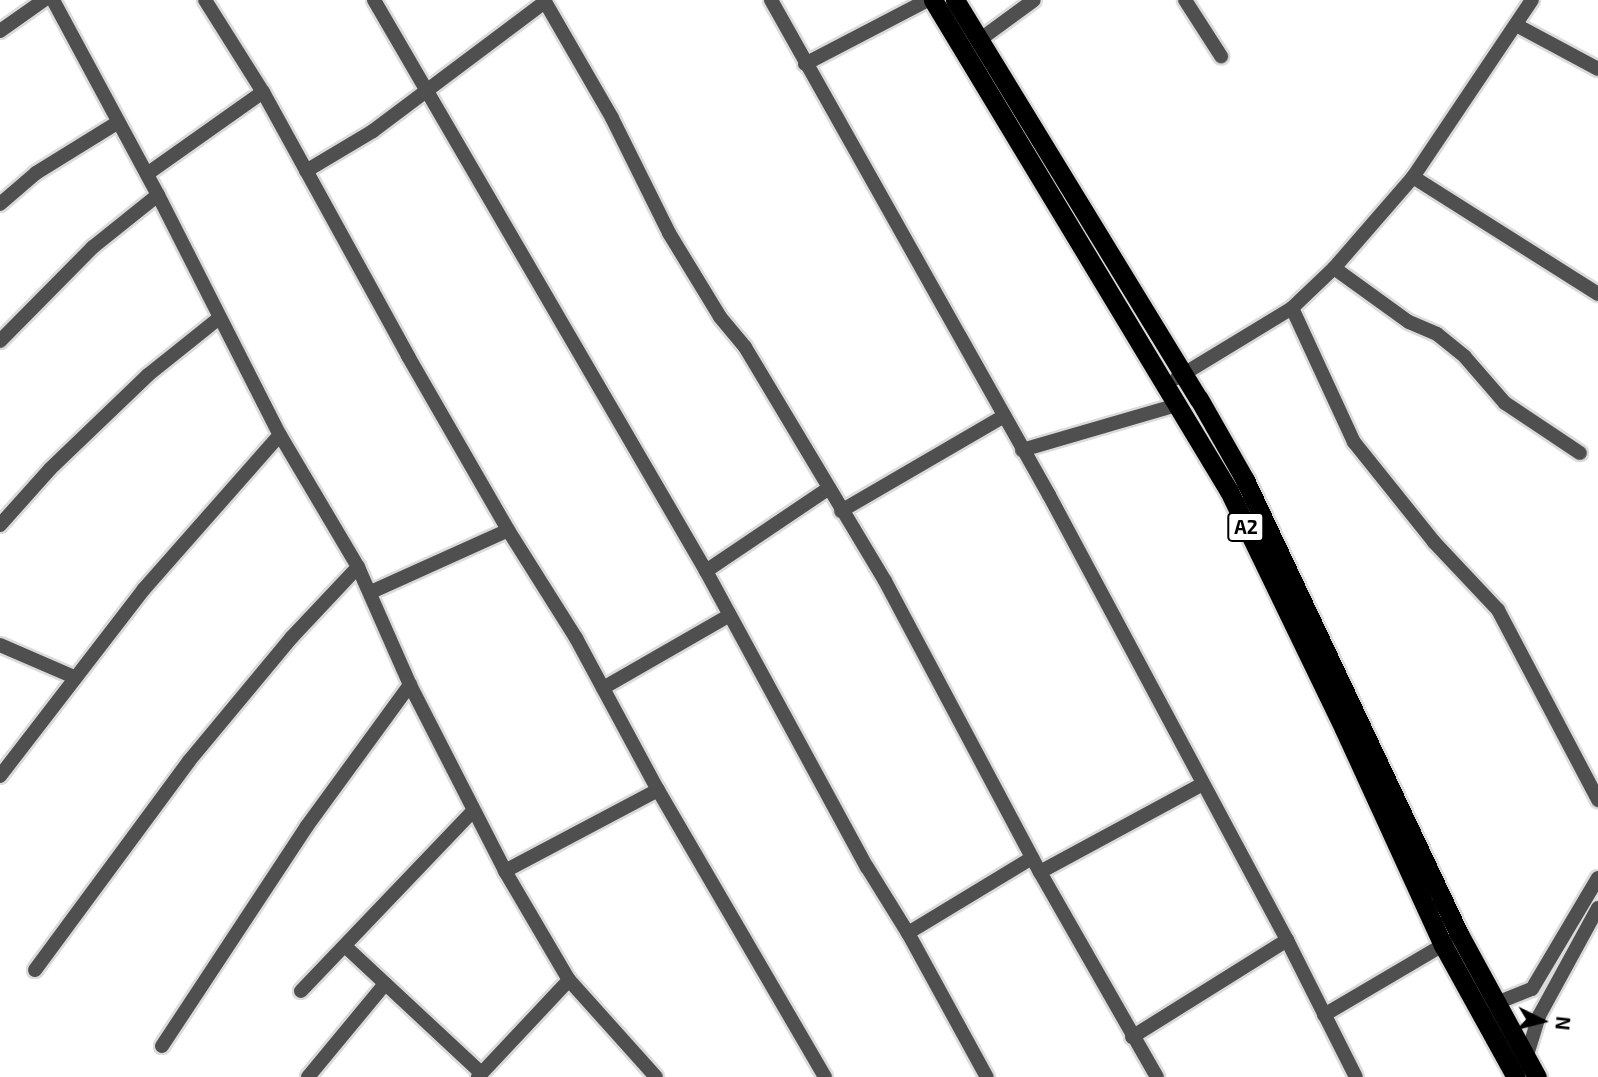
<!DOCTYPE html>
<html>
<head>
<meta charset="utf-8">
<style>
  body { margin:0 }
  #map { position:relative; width:1598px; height:1077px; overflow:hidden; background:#fff; font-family:"Exo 2",sans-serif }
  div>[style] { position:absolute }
  .roads { filter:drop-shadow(2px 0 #dbdbdb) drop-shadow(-2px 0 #dbdbdb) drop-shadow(0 2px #dbdbdb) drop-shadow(0 -2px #dbdbdb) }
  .minor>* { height:14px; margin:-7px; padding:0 7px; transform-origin:7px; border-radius:7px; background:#4f4f4f }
  .tertiary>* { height:14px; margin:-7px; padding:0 7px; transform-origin:7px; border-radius:7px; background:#4f4f4f }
  .trunk>* { height:19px; margin:-9.5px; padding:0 9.5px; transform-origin:9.5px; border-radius:9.5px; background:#000 }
  span { translate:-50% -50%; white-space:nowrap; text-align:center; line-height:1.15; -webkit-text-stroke:6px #fff; paint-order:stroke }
  .shield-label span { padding:2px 5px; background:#fff; border:2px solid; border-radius:5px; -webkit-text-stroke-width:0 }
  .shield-label { font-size:19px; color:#000; font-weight:700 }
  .north { position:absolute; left:1507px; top:986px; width:70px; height:70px; -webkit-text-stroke:5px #fff; paint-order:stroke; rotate:96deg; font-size:19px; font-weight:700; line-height:28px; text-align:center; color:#000 }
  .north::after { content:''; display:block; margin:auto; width:24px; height:32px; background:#000; clip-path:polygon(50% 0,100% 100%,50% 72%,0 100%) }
</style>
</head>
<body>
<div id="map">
  <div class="roads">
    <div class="minor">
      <div style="left:53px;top:0;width:221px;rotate:61.7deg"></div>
      <div style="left:158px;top:195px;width:269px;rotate:63.1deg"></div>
      <div style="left:280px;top:435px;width:153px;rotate:59.4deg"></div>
      <div style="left:358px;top:567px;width:129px;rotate:66.2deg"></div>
      <div style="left:410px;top:685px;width:209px;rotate:62.9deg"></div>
      <div style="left:505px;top:871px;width:126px;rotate:59.6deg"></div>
      <div style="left:569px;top:980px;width:130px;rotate:48.1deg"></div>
      <div style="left:205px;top:0;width:109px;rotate:57.8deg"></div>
      <div style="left:263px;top:92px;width:301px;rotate:61.2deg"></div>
      <div style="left:408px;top:356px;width:201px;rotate:60.1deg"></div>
      <div style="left:508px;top:530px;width:128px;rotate:57.8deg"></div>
      <div style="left:576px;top:638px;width:173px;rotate:61.7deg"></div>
      <div style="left:658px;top:790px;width:332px;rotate:59.8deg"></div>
      <div style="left:374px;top:0;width:661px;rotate:59.82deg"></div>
      <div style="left:706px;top:571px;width:337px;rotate:61.5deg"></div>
      <div style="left:867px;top:867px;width:78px;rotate:58.2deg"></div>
      <div style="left:908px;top:933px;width:164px;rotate:61.3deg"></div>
      <div style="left:544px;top:0;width:136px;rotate:60deg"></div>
      <div style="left:612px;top:118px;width:128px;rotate:63.6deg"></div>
      <div style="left:669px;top:233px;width:98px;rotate:58.7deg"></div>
      <div style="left:720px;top:317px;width:39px;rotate:50deg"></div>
      <div style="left:745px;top:347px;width:273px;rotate:59.1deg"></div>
      <div style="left:885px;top:581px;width:330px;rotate:62deg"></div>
      <div style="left:1040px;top:872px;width:236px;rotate:60.3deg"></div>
      <div style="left:771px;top:0;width:568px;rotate:60.68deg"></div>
      <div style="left:1049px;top:495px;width:505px;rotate:61.86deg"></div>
      <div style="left:1287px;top:940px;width:153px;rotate:63.3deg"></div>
      <div style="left:1185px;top:0;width:67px;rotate:57.3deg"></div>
      <div style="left:1516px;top:25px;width:93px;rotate:28.2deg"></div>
      <div style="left:0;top:31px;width:54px;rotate:-35.2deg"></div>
      <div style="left:978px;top:41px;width:69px;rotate:-36.2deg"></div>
      <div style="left:805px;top:64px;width:139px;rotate:-27.5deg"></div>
      <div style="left:306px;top:171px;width:78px;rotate:-30.8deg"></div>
      <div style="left:373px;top:131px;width:215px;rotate:-36.9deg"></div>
      <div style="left:147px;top:174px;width:142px;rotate:-35.3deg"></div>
      <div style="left:1413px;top:177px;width:219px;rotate:32.3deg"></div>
      <div style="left:0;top:204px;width:48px;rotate:-40.7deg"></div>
      <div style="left:36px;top:173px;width:95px;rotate:-31.7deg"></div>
      <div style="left:1334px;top:268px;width:92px;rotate:35.8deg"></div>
      <div style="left:1409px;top:322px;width:30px;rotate:23deg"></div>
      <div style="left:1437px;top:334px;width:36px;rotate:39deg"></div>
      <div style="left:1465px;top:357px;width:61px;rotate:49deg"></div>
      <div style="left:1505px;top:403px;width:90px;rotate:33.7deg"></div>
      <div style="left:1292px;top:308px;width:148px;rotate:65.2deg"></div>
      <div style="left:1354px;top:442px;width:128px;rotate:51.3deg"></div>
      <div style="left:1434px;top:542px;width:93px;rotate:46.7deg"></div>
      <div style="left:1498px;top:610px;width:215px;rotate:62.2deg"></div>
      <div style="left:0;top:341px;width:132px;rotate:-45.3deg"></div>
      <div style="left:93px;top:247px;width:83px;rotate:-38.7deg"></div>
      <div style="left:1177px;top:378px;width:135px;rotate:-31.3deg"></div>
      <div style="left:1292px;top:308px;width:58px;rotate:-43.6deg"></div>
      <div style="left:1334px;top:268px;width:121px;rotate:-49deg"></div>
      <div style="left:1413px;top:177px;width:213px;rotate:-56.1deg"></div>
      <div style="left:1022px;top:450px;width:161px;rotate:-16.2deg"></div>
      <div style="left:841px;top:511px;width:189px;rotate:-30.2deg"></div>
      <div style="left:0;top:525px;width:75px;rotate:-48.2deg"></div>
      <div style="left:50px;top:469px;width:136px;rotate:-43.8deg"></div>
      <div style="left:148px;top:375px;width:90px;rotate:-38.7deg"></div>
      <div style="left:706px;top:571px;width:148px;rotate:-34deg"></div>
      <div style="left:371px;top:592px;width:150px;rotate:-24.3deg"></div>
      <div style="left:0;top:645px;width:81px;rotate:23.4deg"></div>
      <div style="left:603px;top:688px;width:144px;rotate:-29.9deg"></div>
      <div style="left:0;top:776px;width:236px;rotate:-52.4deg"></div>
      <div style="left:144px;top:589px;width:205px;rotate:-48.6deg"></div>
      <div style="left:505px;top:871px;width:173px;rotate:-27.9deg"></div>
      <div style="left:1040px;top:872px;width:185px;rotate:-28.4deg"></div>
      <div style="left:908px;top:933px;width:145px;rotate:-31.2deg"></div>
      <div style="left:346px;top:947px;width:185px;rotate:43deg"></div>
      <div style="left:35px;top:970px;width:260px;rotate:-53.6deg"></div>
      <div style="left:189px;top:761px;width:161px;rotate:-50.3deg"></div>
      <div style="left:292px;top:637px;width:96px;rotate:-46.7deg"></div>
      <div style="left:301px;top:991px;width:250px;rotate:-46.3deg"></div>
      <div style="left:1324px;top:1015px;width:138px;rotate:-30.5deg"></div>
      <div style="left:1132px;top:1037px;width:183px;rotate:-32deg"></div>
      <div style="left:162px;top:1046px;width:263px;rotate:-56.6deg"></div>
      <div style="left:307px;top:826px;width:175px;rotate:-53.9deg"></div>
      <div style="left:308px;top:1077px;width:121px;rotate:-50.4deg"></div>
      <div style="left:478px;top:1077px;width:133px;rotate:-46.8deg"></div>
    </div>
    <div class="tertiary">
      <div style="left:1499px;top:1002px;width:35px;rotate:-22deg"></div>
      <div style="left:1532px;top:989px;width:129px;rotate:-59.3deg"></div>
      <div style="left:1527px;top:1055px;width:41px;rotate:-72.9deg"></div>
      <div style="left:1539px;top:1016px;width:123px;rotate:-61.4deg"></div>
    </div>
    <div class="trunk">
      <div style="left:933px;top:0;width:573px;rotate:58.92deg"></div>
      <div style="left:1229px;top:491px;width:264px;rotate:64.2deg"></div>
      <div style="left:1344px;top:729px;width:238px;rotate:65.4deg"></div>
      <div style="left:1443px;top:945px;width:151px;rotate:61.1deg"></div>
      <div style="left:955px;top:0;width:468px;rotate:58.6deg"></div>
      <div style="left:1199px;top:399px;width:93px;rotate:60.4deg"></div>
      <div style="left:1245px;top:480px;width:502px;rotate:64.76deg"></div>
      <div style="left:1459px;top:934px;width:163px;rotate:61.4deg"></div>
    </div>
  </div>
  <div class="shield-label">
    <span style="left:1246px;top:527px">A2</span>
  </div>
  <div class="north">N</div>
</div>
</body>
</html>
